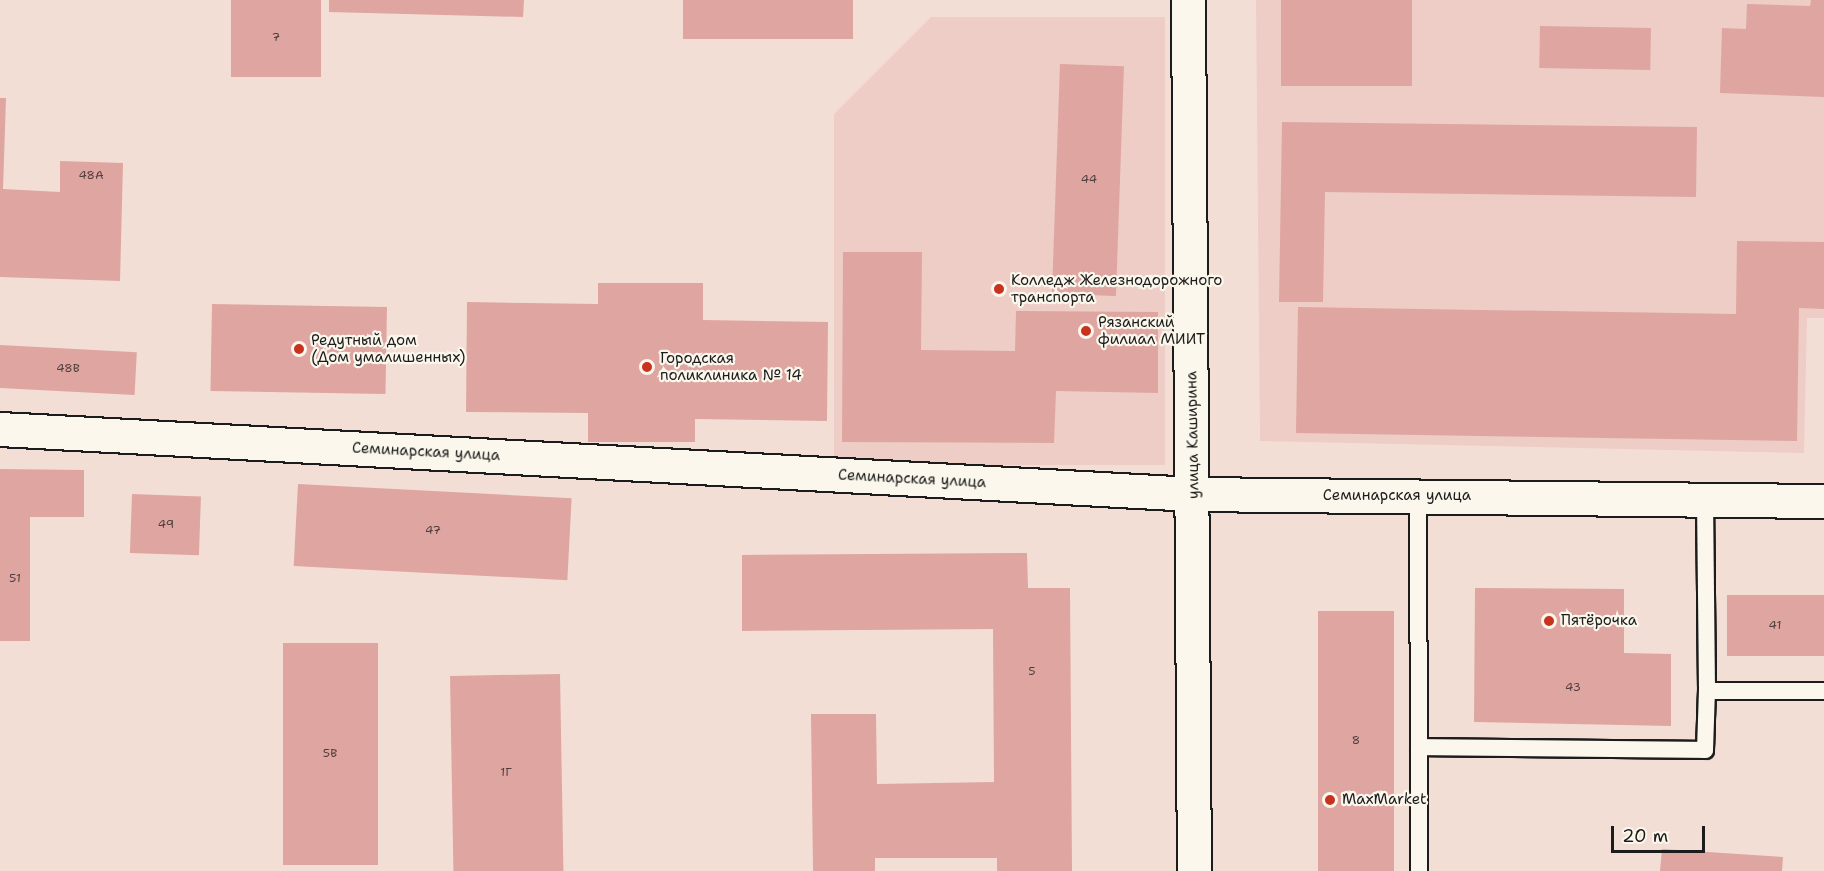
<!DOCTYPE html>
<html>
<head>
<meta charset="utf-8">
<style>
  body { margin:0 }
  #map { position:relative; width:1824px; height:871px; overflow:hidden; background:#f3ded6; font-family:"Shantell Sans",sans-serif }
  div>[style] { position:absolute }
  .built>* { inset:0; background:#edcdc6 }
  .building>* { inset:0; background:#dfa5a1; transform-origin:0 0 }
  .roads { filter:drop-shadow(2px 0 #1c1c1c) drop-shadow(-2px 0 #1c1c1c) drop-shadow(0 2px #1c1c1c) drop-shadow(0 -2px #1c1c1c) }
  .service>* { height:16px; margin:-8px; padding:0 8px; transform-origin:8px; border-radius:8px; background:#fbf7ec }
  .minor>* { height:33px; margin:-16.5px; padding:0 16.5px; transform-origin:16.5px; border-radius:16.5px; background:#fbf7ec }
  .secondary>* { height:33px; margin:-16.5px; padding:0 16.5px; transform-origin:16.5px; border-radius:16.5px; background:#fbf7ec }
  .dots>* { width:16px; height:16px; translate:-50% -50%; box-sizing:border-box; border:3px solid #fbf7ec; border-radius:50% }
  span { translate:-50% -50%; white-space:nowrap; text-align:center; line-height:1.15; -webkit-text-stroke:4.5px #fbf7ec; paint-order:stroke }
  .number-label { font-size:12px; color:#4d3e3d }
  .number-label span { -webkit-text-stroke-width:0 }
  .poi-label { font-size:15px; color:#1c1c1c }
  .left { translate:0 -50%; text-align:left }
  .street-label { font-size:15px; color:#1c1c1c }
  .scale { position:absolute; left:1611px; top:826px; width:94px; height:27px; box-sizing:border-box; border:3px solid #1c1c1c; border-top:0; padding-left:8px; font-size:18px; line-height:21px; white-space:nowrap; color:#1c1c1c; -webkit-text-stroke:4px #fbf7ec; paint-order:stroke }
</style>
</head>
<body>
<div id="map">
  <div class="built">
    <div style="clip-path:polygon(1256px 0,1824px 0,1824px 318px,1807px 318px,1804px 453px,1260px 441px)"></div>
    <div style="clip-path:polygon(931px 17px,1165px 17px,1165px 465px,834px 465px,834px 114px)"></div>
  </div>
  <div class="building">
    <div style="left:231px;top:0;width:90px;height:77px"></div>
    <div style="clip-path:polygon(329px 0,524px 0,523px 17px,329px 12px)"></div>
    <div style="left:683px;top:0;width:170px;height:39px"></div>
    <div style="left:1281px;top:0;width:131px;height:86px"></div>
    <div style="clip-path:polygon(1811px 0,1824px 0,1824px 97px,1720px 93px,1722px 28px,1746px 29px,1747px 4px,1810px 6px)"></div>
    <div style="left:1540px;top:26px;width:111px;height:42px;rotate:1deg"></div>
    <div style="left:1060px;top:64px;width:64px;height:230px;rotate:2deg"></div>
    <div style="clip-path:polygon(0 98px,6px 98px,3px 189px,60px 192px,60px 161px,123px 163px,120px 281px,0 277px)"></div>
    <div style="clip-path:polygon(1282px 122px,1697px 127px,1696px 197px,1325px 192px,1323px 302px,1279px 302px)"></div>
    <div style="clip-path:polygon(1737px 241px,1824px 242px,1824px 309px,1799px 308px,1797px 441px,1296px 433px,1298px 307px,1736px 314px)"></div>
    <div style="clip-path:polygon(843px 252px,922px 252px,921px 350px,1015px 351px,1016px 311px,1158px 312px,1158px 393px,1056px 391px,1054px 443px,842px 442px)"></div>
    <div style="clip-path:polygon(598px 283px,703px 283px,703px 320px,828px 322px,827px 421px,695px 419px,695px 442px,588px 442px,588px 413px,466px 412px,467px 302px,598px 304px)"></div>
    <div style="left:212px;top:304px;width:175px;height:87px;rotate:1deg"></div>
    <div style="left:0;top:345px;width:137px;height:43px;rotate:3deg"></div>
    <div style="clip-path:polygon(0 469px,84px 470px,84px 517px,30px 517px,30px 641px,0 641px)"></div>
    <div style="left:298px;top:484px;width:274px;height:82px;rotate:3deg"></div>
    <div style="left:132px;top:494px;width:69px;height:59px;rotate:2deg"></div>
    <div style="clip-path:polygon(1027px 553px,1028px 588px,1070px 588px,1072px 871px,997px 871px,997px 858px,875px 858px,875px 871px,813px 871px,811px 714px,876px 714px,877px 784px,994px 782px,993px 629px,742px 631px,742px 555px)"></div>
    <div style="clip-path:polygon(1475px 588px,1624px 589px,1624px 653px,1671px 654px,1671px 726px,1474px 722px)"></div>
    <div style="left:1727px;top:595px;width:97px;height:61px"></div>
    <div style="left:1318px;top:611px;width:76px;height:260px"></div>
    <div style="left:283px;top:643px;width:95px;height:222px"></div>
    <div style="left:560px;top:674px;width:197px;height:110px;rotate:89deg"></div>
    <div style="clip-path:polygon(1662px 849px,1783px 857px,1782px 871px,1660px 871px)"></div>
  </div>
  <div class="roads">
    <div class="service">
      <div style="left:1418px;top:496px;width:375px;rotate:89.8deg"></div>
      <div style="left:1705px;top:498px;width:193px;rotate:89.4deg"></div>
      <div style="left:1707px;top:691px;width:117px"></div>
      <div style="left:1419px;top:747px;width:286px;rotate:0.6deg"></div>
      <div style="left:1705px;top:750px;width:59px;rotate:-88.1deg"></div>
    </div>
    <div class="minor">
      <div style="left:0;top:429px;width:1196px;rotate:3.12deg"></div>
    </div>
    <div class="secondary">
      <div style="left:1188px;top:0;width:871px;rotate:89.61deg"></div>
      <div style="left:1194px;top:494px;width:630px;rotate:0.64deg"></div>
    </div>
  </div>
  <div class="dots">
    <div style="left:999px;top:289px;background:#c8321e"></div>
    <div style="left:1086px;top:331px;background:#c8321e"></div>
    <div style="left:299px;top:349px;background:#c8321e"></div>
    <div style="left:647px;top:367px;background:#c8321e"></div>
    <div style="left:1549px;top:621px;background:#c8321e"></div>
    <div style="left:1330px;top:800px;background:#c8321e"></div>
  </div>
  <div class="number-label">
    <span style="left:276px;top:38px">7</span>
    <span style="left:91px;top:176px">48А</span>
    <span style="left:1089px;top:180px">44</span>
    <span style="left:68px;top:369px">48В</span>
    <span style="left:166px;top:525px">49</span>
    <span style="left:433px;top:531px">47</span>
    <span style="left:15px;top:579px">51</span>
    <span style="left:1775px;top:626px">41</span>
    <span style="left:1032px;top:672px">5</span>
    <span style="left:1573px;top:688px">43</span>
    <span style="left:1356px;top:741px">8</span>
    <span style="left:330px;top:754px">5В</span>
    <span style="left:506px;top:773px">1Г</span>
  </div>
  <div class="poi-label">
    <span class="left" style="left:1011px;top:289px">Колледж Железнодорожного<br>транспорта</span>
    <span class="left" style="left:1098px;top:331px">Рязанский<br>филиал МИИТ</span>
    <span class="left" style="left:311px;top:349px">Редутный дом<br>(Дом умалишенных)</span>
    <span class="left" style="left:660px;top:367px">Городская<br>поликлиника № 14</span>
    <span class="left" style="left:1561px;top:621px">Пятёрочка</span>
    <span class="left" style="left:1342px;top:800px">MaxMarket</span>
  </div>
  <div class="street-label">
    <span style="left:1193px;top:435px;rotate:-91deg">улица Каширина</span>
    <span style="left:426px;top:452px;rotate:3deg">Семинарская улица</span>
    <span style="left:912px;top:479px;rotate:3deg">Семинарская улица</span>
    <span style="left:1397px;top:496px">Семинарская улица</span>
  </div>
  <div class="scale">20 m</div>
</div>
</body>
</html>
